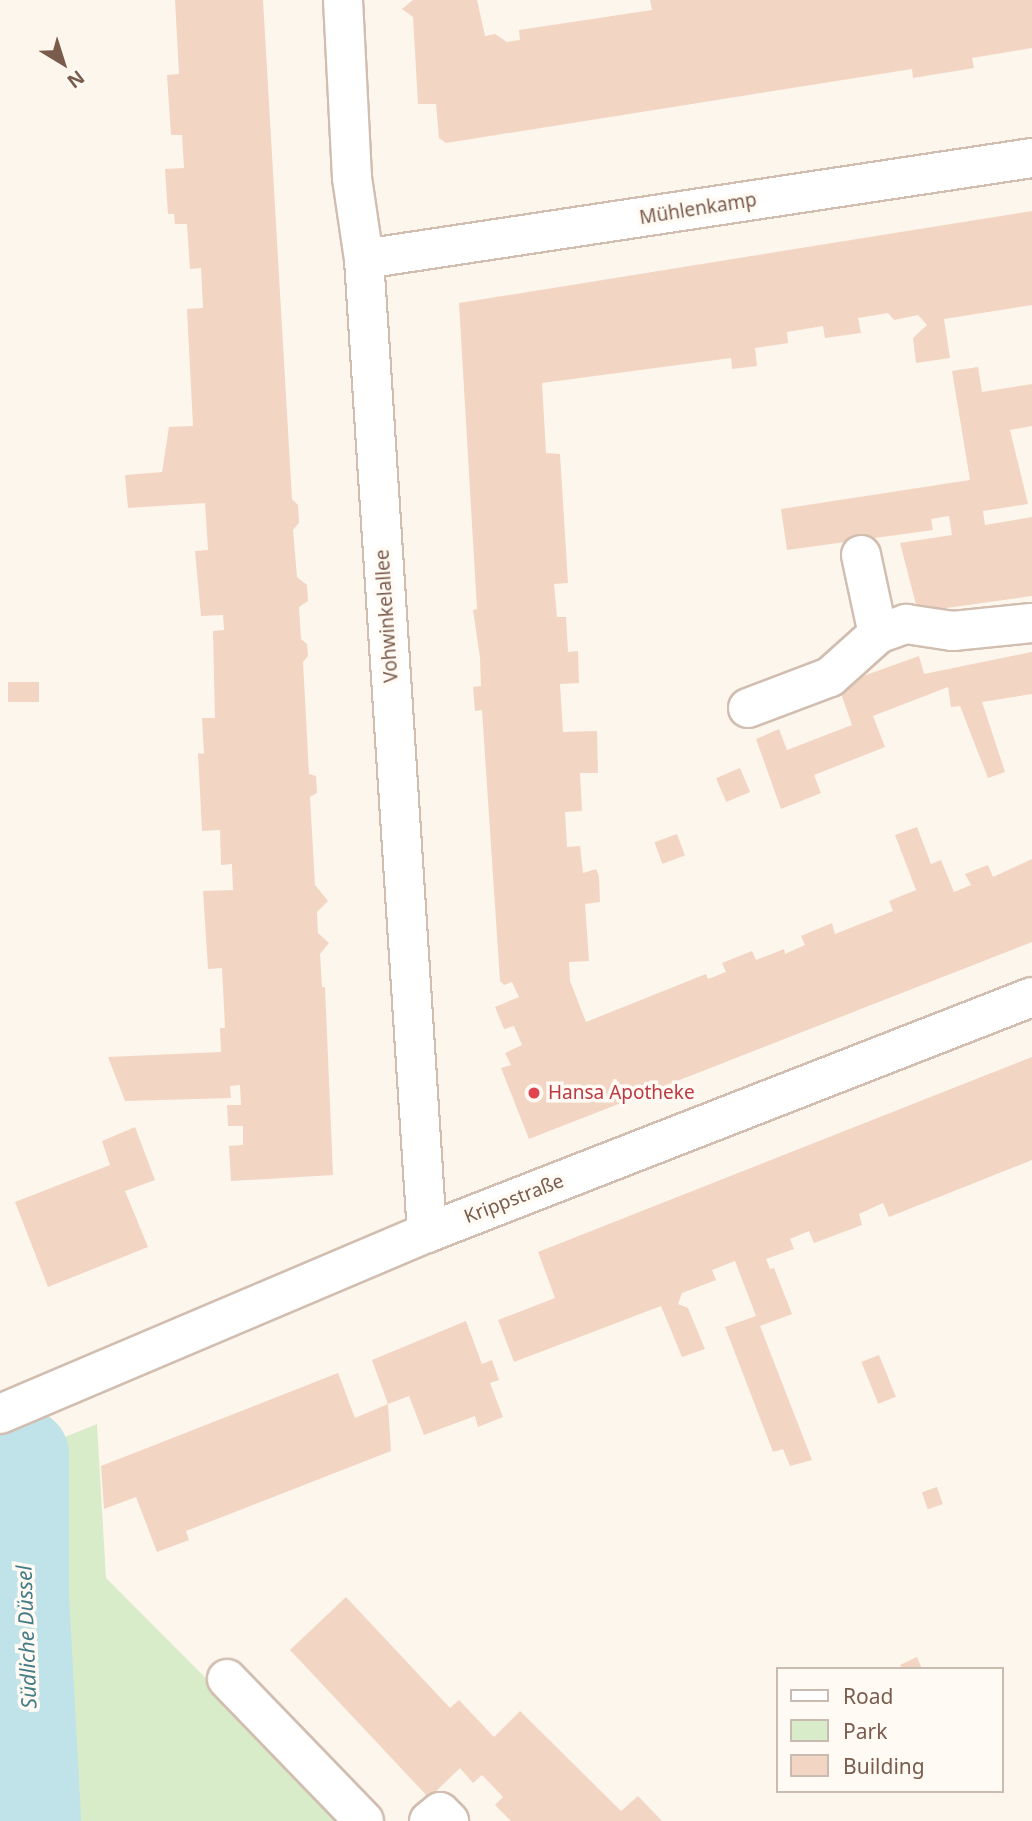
<!DOCTYPE html>
<html>
<head>
<meta charset="utf-8">
<style>
  body { margin:0 }
  #map { position:relative; width:1032px; height:1821px; overflow:hidden; background:#fdf6ec; font-family:"Noto Sans",sans-serif }
  div>[style] { position:absolute }
  .green>* { inset:0; background:#d8ecc9 }
  .river>* { height:91px; margin:-45.5px; padding:0 45.5px; transform-origin:45.5px; border-radius:45.5px; background:#bfe3e8 }
  .building>* { inset:0; background:#f3d5c3; transform-origin:0 0 }
  .roads { filter:drop-shadow(2px 0 #d1beb0) drop-shadow(-2px 0 #d1beb0) drop-shadow(0 2px #d1beb0) drop-shadow(0 -2px #d1beb0) }
  .minor>* { height:38px; margin:-19px; padding:0 19px; transform-origin:19px; border-radius:19px; background:#fff }
  .dots>* { width:19px; height:19px; translate:-50% -50%; box-sizing:border-box; border:4px solid #fffaf3; border-radius:50% }
  span { translate:-50% -50%; white-space:nowrap; text-align:center; line-height:1.15; -webkit-text-stroke:7px #fffaf3; paint-order:stroke }
  .street-label { font-size:19px; color:#7a5c4d }
  .health-label { font-size:19px; color:#be3a42 }
  .left { translate:0 -50%; text-align:left }
  .water-label { font-size:21px; color:#437c86; font-style:italic }
  .legend { position:absolute; left:776px; top:1667px; width:228px; height:126px; box-sizing:border-box; background:#fffaf3; border:2px solid #cabbb1; margin:0; padding:9px 12px; list-style:none; font-size:21px; color:#7a5c4d }
  .legend li { display:flex; align-items:center; gap:14px; height:35px }
  .legend b { width:35px; border:2px solid #cabbb1 }
  .north { position:absolute; left:28px; top:28px; width:70px; height:70px; -webkit-text-stroke:5px #fffaf3; paint-order:stroke; rotate:142deg; font-size:19px; font-weight:700; line-height:28px; text-align:center; color:#7a5c4d }
  .north::after { content:''; display:block; margin:auto; width:24px; height:32px; background:#7a5c4d; clip-path:polygon(50% 0,100% 100%,50% 72%,0 100%) }
</style>
</head>
<body>
<div id="map">
  <div class="green">
    <div style="clip-path:polygon(97px 1424px,106px 1578px,348px 1821px,0 1821px,0 1463px)"></div>
  </div>
  <div class="river">
    <div style="left:23px;top:1454px;width:142px;rotate:90deg"></div>
    <div style="left:23px;top:1596px;width:225px;rotate:86.9deg"></div>
  </div>
  <div class="building">
    <div style="clip-path:polygon(175px 0,263px 0,290px 465px,292px 499px,298px 505px,299px 523px,293px 530px,297px 577px,307px 585px,308px 601px,299px 607px,301px 639px,307px 644px,308px 656px,303px 662px,309px 774px,316px 776px,317px 793px,310px 797px,315px 885px,328px 901px,317px 912px,318px 933px,329px 943px,320px 954px,322px 987px,325px 987px,333px 1175px,231px 1181px,229px 1146px,243px 1145px,243px 1126px,228px 1126px,227px 1105px,241px 1105px,240px 1085px,230px 1086px,231px 1098px,125px 1101px,108px 1057px,221px 1052px,220px 1028px,225px 1028px,222px 968px,208px 969px,203px 891px,233px 890px,232px 864px,221px 865px,220px 830px,202px 831px,198px 753px,204px 754px,202px 718px,215px 718px,213px 631px,224px 630px,223px 615px,201px 616px,195px 551px,208px 550px,205px 503px,128px 508px,125px 475px,162px 472px,169px 427px,193px 426px,187px 309px,203px 308px,201px 268px,190px 269px,187px 224px,175px 224px,174px 214px,168px 214px,165px 169px,184px 168px,182px 135px,171px 135px,167px 75px,179px 74px)"></div>
    <div style="clip-path:polygon(413px 0,477px 0,485px 36px,495px 34px,507px 42px,520px 40px,519px 30px,652px 10px,650px 0,1032px 0,1032px 48px,972px 58px,974px 68px,913px 78px,912px 69px,446px 143px,439px 138px,436px 104px,418px 104px,413px 17px,402px 9px)"></div>
    <div style="clip-path:polygon(1032px 211px,1032px 305px,944px 319px,950px 358px,916px 363px,913px 338px,927px 325px,918px 315px,894px 320px,888px 313px,858px 318px,861px 333px,825px 338px,823px 326px,787px 332px,788px 343px,755px 348px,757px 366px,732px 369px,731px 358px,542px 383px,546px 453px,560px 454px,568px 583px,554px 584px,557px 617px,566px 617px,568px 652px,578px 651px,579px 683px,560px 684px,563px 732px,597px 731px,598px 773px,580px 773px,582px 811px,565px 812px,567px 847px,580px 846px,583px 873px,596px 869px,599px 876px,600px 902px,585px 904px,589px 961px,569px 962px,570px 981px,586px 1022px,706px 974px,708px 979px,726px 972px,722px 963px,752px 951px,756px 960px,784px 949px,785px 954px,805px 945px,801px 936px,832px 923px,835px 934px,893px 911px,889px 901px,916px 890px,895px 835px,917px 827px,931px 864px,941px 860px,954px 892px,971px 885px,965px 874px,988px 865px,993px 877px,1032px 859px,1032px 942px,529px 1139px,501px 1068px,511px 1065px,505px 1053px,522px 1045px,514px 1026px,504px 1029px,495px 1007px,519px 997px,512px 982px,504px 985px,500px 981px,482px 710px,475px 711px,473px 687px,481px 686px,480px 658px,473px 610px,477px 609px,459px 303px)"></div>
    <div style="clip-path:polygon(978px 367px,982px 392px,1032px 384px,1032px 426px,1010px 430px,1028px 504px,983px 511px,985px 525px,1032px 517px,1032px 596px,918px 612px,900px 543px,952px 535px,949px 516px,931px 519px,933px 530px,787px 550px,781px 509px,970px 480px,952px 371px)"></div>
    <div style="clip-path:polygon(1032px 652px,1032px 694px,982px 702px,1005px 772px,988px 778px,960px 706px,951px 707px,948px 687px,873px 716px,885px 747px,814px 775px,821px 793px,781px 809px,756px 739px,779px 729px,787px 750px,852px 725px,838px 685px,919px 656px,924px 674px)"></div>
    <div style="left:39px;top:682px;width:20px;height:31px;rotate:90deg"></div>
    <div style="left:740px;top:768px;width:26px;height:26px;rotate:67deg"></div>
    <div style="left:677px;top:834px;width:23px;height:24px;rotate:70deg"></div>
    <div style="clip-path:polygon(1032px 1057px,1032px 1160px,889px 1217px,883px 1203px,859px 1214px,862px 1225px,814px 1243px,809px 1231px,790px 1239px,794px 1249px,766px 1259px,770px 1269px,774px 1268px,792px 1314px,760px 1326px,812px 1460px,790px 1466px,783px 1449px,773px 1452px,725px 1327px,756px 1316px,735px 1261px,712px 1270px,716px 1280px,682px 1293px,678px 1304px,688px 1308px,705px 1349px,682px 1357px,661px 1306px,514px 1362px,498px 1320px,555px 1298px,538px 1252px)"></div>
    <div style="clip-path:polygon(135px 1127px,155px 1180px,125px 1191px,148px 1247px,48px 1287px,15px 1202px,110px 1165px,102px 1141px)"></div>
    <div style="clip-path:polygon(466px 1321px,482px 1364px,492px 1360px,499px 1380px,490px 1383px,503px 1417px,478px 1427px,475px 1416px,424px 1435px,409px 1396px,388px 1404px,372px 1360px)"></div>
    <div style="left:879px;top:1355px;width:45px;height:19px;rotate:68deg"></div>
    <div style="clip-path:polygon(338px 1373px,355px 1418px,388px 1404px,391px 1451px,186px 1531px,189px 1540px,157px 1552px,136px 1497px,104px 1509px,101px 1466px)"></div>
    <div style="left:937px;top:1487px;width:18px;height:16px;rotate:71deg"></div>
    <div style="clip-path:polygon(346px 1597px,450px 1708px,459px 1700px,494px 1737px,520px 1711px,621px 1811px,638px 1796px,662px 1821px,511px 1821px,495px 1805px,503px 1797px,482px 1775px,473px 1783px,460px 1768px,429px 1798px,290px 1650px)"></div>
    <div style="clip-path:polygon(917px 1657px,922px 1669px,902px 1669px,900px 1665px)"></div>
  </div>
  <div class="roads">
    <div class="minor">
      <div style="left:343px;top:0;width:178px;rotate:87.1deg"></div>
      <div style="left:352px;top:178px;width:82px;rotate:81.6deg"></div>
      <div style="left:364px;top:259px;width:976px;rotate:86.3deg"></div>
      <div style="left:364px;top:259px;width:676px;rotate:-8.6deg"></div>
      <div style="left:861px;top:555px;width:81px;rotate:77.9deg"></div>
      <div style="left:878px;top:634px;width:30px;rotate:-20deg"></div>
      <div style="left:906px;top:624px;width:48px;rotate:8.5deg"></div>
      <div style="left:953px;top:631px;width:79px;rotate:-5.8deg"></div>
      <div style="left:748px;top:708px;width:88px;rotate:-20.7deg"></div>
      <div style="left:830px;top:677px;width:64px;rotate:-41.9deg"></div>
      <div style="left:0;top:1414px;width:464px;rotate:-23deg"></div>
      <div style="left:427px;top:1233px;width:649px;rotate:-21.31deg"></div>
      <div style="left:227px;top:1679px;width:197px;rotate:46deg"></div>
      <div style="left:429px;top:1821px;width:14px;rotate:-39deg"></div>
      <div style="left:440px;top:1812px;width:13px;rotate:45deg"></div>
    </div>
  </div>
  <div class="dots">
    <div style="left:534px;top:1093px;background:#e0444e"></div>
  </div>
  <div class="street-label">
    <span style="left:698px;top:209px;rotate:-9deg">Mühlenkamp</span>
    <span style="left:387px;top:616px;rotate:-94deg">Vohwinkelallee</span>
    <span style="left:514px;top:1199px;rotate:-21deg">Krippstraße</span>
  </div>
  <div class="health-label">
    <span class="left" style="left:548px;top:1093px">Hansa Apotheke</span>
  </div>
  <div class="water-label">
    <span style="left:26px;top:1637px;rotate:-92deg">Südliche Düssel</span>
  </div>
  <ul class="legend">
  <li><b style="height:9px;background:#fff"></b>Road</li>
  <li><b style="height:19px;background:#d8ecc9"></b>Park</li>
  <li><b style="height:19px;background:#f3d5c3"></b>Building</li>
  </ul>
  <div class="north">N</div>
</div>
</body>
</html>
